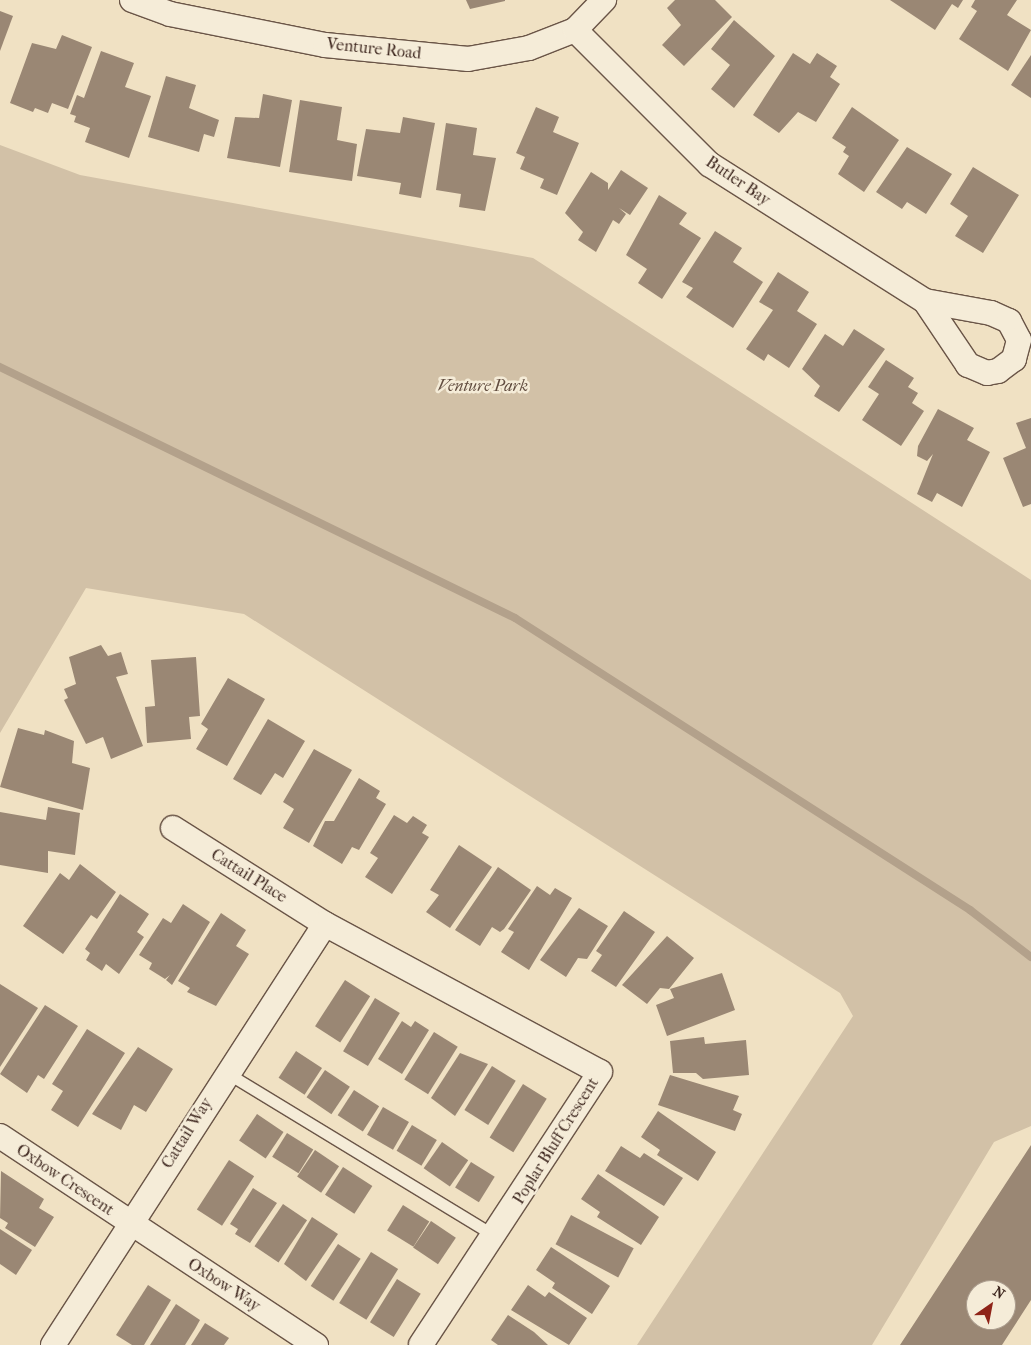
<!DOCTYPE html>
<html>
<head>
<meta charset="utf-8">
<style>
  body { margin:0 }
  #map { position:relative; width:1031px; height:1345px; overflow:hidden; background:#f0e1c3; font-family:"IM FELL French Canon",serif }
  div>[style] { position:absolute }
  .green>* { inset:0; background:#d2c1a7 }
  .stream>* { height:8px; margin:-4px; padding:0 4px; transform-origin:4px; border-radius:4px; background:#b3a18b }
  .building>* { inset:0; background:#9a8774; transform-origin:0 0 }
  .roads { filter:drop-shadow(1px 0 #6a5547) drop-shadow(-1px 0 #6a5547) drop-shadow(0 1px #6a5547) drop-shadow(0 -1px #6a5547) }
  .service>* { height:11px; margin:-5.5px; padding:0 5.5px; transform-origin:5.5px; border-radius:5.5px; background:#f5ecd8 }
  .minor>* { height:24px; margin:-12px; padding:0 12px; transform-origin:12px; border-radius:12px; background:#f5ecd8 }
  span { translate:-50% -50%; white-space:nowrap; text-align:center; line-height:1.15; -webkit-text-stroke:5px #f5ecd8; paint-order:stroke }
  .street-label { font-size:16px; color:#3d261e }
  .park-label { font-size:16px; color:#624d40; font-style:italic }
  .north { position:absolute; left:966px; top:1280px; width:50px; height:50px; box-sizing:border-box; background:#f5ecd8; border:1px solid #ab9d8e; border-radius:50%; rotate:33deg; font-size:14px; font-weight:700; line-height:20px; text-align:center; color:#3d261e }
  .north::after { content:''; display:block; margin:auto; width:18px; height:22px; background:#8f2418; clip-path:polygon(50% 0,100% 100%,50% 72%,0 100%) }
</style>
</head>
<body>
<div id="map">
  <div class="green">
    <div style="clip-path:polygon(0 145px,80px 175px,533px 258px,1031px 580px,1031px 1126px,994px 1142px,872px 1345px,637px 1345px,853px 1016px,840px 993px,244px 614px,86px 588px,0 733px)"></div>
  </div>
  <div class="stream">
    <div style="left:0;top:367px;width:573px;rotate:25.98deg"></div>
    <div style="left:515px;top:618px;width:541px;rotate:32.69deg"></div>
    <div style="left:970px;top:910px;width:77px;rotate:37.6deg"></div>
  </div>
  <div class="building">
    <div style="clip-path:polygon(466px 0,505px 0,505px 1px,470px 9px)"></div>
    <div style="clip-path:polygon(675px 0,715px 0,732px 17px,684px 66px,662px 45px,681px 25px,667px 8px)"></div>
    <div style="clip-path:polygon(890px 0,963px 0,958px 8px,952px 4px,935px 30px)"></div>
    <div style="clip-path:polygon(975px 0,1017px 0,1007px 15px,1031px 30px,1008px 71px,959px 39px,977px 11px,971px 7px)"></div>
    <div style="clip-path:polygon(0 11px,13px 16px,0 51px)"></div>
    <div style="clip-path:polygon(734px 20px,775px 56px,734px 108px,711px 89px,730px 65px,711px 49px)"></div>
    <div style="clip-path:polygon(62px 35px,92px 47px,68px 109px,52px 103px,48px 113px,35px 108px,33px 112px,10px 103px,32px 43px,56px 49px)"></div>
    <div style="clip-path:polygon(101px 51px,134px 63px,125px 87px,151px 96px,129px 158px,85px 142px,90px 128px,74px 122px,76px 116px,70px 114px,77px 95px,84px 98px)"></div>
    <div style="clip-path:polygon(793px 53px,810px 64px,817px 53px,837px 66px,830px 77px,840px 84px,816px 122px,798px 112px,779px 133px,753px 115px)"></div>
    <div style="clip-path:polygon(1031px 55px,1031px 98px,1011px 85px)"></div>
    <div style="clip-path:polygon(166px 76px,196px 85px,189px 108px,219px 120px,214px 137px,204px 134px,199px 152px,148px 137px)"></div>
    <div style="clip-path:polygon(263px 94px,292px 100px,280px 167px,227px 158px,235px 117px,259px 118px)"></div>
    <div style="clip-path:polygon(300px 100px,342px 107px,337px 140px,357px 144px,352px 181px,289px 172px)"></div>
    <div style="clip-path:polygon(536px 107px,559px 117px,553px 132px,579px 143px,557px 195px,540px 188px,544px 179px,520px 169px,525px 157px,516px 153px)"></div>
    <div style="clip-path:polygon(852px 107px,899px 140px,864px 192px,838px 174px,849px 156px,843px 152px,846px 147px,832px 138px)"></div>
    <div style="clip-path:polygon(403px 117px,435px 123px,421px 198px,399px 194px,401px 183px,357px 176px,366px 129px,400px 133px)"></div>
    <div style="clip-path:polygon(446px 123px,477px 128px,473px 155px,496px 158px,485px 211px,459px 207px,461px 194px,436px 190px)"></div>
    <div style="clip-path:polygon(907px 147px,952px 174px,926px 214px,907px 202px,902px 209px,876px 192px)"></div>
    <div style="clip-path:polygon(973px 167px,1019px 195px,983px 253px,955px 236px,968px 216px,950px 204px)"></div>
    <div style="clip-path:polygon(621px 170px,648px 188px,630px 215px,619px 208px,626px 214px,619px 224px,613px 220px,596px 252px,578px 240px,583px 232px,565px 213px,591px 172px,608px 183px,608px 190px)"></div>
    <div style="clip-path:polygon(659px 195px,687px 213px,679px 224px,701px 238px,662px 299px,638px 283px,647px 269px,626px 255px)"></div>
    <div style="clip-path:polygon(715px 231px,742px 248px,733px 262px,763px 282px,733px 328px,686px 297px,693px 288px,682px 282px)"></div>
    <div style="clip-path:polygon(778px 272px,809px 292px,797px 311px,817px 324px,789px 368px,768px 354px,764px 361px,746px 349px,773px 310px,759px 302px)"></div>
    <div style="clip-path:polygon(854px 329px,885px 349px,839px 412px,814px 396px,820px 386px,802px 369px,825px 334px,843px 346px)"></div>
    <div style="clip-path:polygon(886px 360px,914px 378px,908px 387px,918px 393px,912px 403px,924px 411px,901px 446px,862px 420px,879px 394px,868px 387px)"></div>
    <div style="clip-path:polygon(938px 409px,974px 428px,967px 440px,990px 452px,962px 507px,937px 493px,932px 502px,917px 494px,933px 454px,927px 461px,917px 456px,918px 446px)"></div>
    <div style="clip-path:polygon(1031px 418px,1031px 504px,1023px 507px,1003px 458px,1026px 448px,1016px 423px)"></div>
    <div style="clip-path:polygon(101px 645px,108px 656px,121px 652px,128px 674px,116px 677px,143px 746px,111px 759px,103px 737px,86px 744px,64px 700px,68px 698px,64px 689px,76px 684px,69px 657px)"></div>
    <div style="clip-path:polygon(196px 657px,200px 716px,189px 717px,191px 739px,147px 743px,145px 707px,155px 706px,151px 660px)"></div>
    <div style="clip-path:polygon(228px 678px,265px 699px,227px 766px,196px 749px,208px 729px,201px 724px)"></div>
    <div style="clip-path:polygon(268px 719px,305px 741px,283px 778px,275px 773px,261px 795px,233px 779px)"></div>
    <div style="clip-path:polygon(18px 728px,44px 735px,45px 730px,74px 741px,72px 763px,90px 768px,83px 810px,0 787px)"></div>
    <div style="clip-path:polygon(314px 749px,352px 770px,309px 843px,283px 828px,294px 809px,283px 802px)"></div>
    <div style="clip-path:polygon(359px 778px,380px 791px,376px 798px,386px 804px,359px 850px,352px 847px,342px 864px,313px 846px,325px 821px,334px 821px)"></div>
    <div style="clip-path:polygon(48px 807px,80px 813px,75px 855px,48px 851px,48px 873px,0 865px,0 812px,46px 820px)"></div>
    <div style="clip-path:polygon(394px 815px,407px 823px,413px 816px,427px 825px,422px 833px,429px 837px,392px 894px,365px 877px,378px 858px,370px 853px)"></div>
    <div style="clip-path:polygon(459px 845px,492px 867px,450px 928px,426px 912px,439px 895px,430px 890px)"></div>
    <div style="clip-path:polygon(80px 864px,116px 892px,97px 919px,91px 915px,63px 954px,23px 926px,60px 873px,69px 880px)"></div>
    <div style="clip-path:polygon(498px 867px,531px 890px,504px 929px,500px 932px,492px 927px,480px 946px,455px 930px)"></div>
    <div style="clip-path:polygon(537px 886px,550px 895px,555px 888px,572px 898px,529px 970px,501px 952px,514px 932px,508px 929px)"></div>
    <div style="clip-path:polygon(120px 894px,149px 914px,137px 932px,144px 937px,119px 974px,106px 964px,102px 971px,86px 960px,90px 953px,85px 949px)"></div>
    <div style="clip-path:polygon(183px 904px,210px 922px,172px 985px,166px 980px,170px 975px,165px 979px,149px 969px,152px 963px,139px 955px,163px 918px,171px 923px)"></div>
    <div style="clip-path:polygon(579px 908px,608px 926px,587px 959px,578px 958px,566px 977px,540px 960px)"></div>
    <div style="clip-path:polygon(624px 911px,655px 932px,616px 987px,591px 971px,602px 955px,596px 951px)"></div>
    <div style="clip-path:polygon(221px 913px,246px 930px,236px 946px,249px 954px,216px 1006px,187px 992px,190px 988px,178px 981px)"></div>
    <div style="clip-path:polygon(667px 936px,694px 958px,669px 989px,660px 988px,647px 1004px,622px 985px)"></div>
    <div style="clip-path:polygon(722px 973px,735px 1010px,667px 1036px,656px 1005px,674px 998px,670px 989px)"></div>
    <div style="left:345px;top:980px;width:30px;height:55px;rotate:33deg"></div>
    <div style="clip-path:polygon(0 984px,38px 1008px,0 1067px)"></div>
    <div style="left:375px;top:998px;width:29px;height:62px;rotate:31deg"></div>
    <div style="clip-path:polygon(45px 1005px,78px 1026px,44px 1079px,38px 1075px,27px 1093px,0 1074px)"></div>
    <div style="clip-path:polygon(402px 1021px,411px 1027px,415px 1021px,429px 1030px,402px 1074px,378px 1059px)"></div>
    <div style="clip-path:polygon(87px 1029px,125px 1053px,78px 1127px,51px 1110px,63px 1091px,52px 1084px)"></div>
    <div style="left:434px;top:1032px;width:28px;height:56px;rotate:32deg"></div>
    <div style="clip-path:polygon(704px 1037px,705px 1044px,746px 1040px,749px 1075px,703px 1079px,696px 1073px,673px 1073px,670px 1041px)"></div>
    <div style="clip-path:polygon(138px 1047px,173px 1069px,146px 1112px,134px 1105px,121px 1130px,92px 1114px)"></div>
    <div style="left:296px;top:1051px;width:31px;height:32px;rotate:33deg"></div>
    <div style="clip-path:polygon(460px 1053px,488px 1064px,455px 1116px,431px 1098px)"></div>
    <div style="left:492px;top:1066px;width:28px;height:52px;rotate:32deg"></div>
    <div style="left:325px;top:1070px;width:30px;height:33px;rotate:34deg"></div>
    <div style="clip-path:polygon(670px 1075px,739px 1096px,733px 1110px,742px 1114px,735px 1131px,658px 1105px)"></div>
    <div style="left:523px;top:1084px;width:28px;height:63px;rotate:32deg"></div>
    <div style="left:354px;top:1090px;width:30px;height:30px;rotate:33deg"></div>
    <div style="left:383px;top:1107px;width:30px;height:32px;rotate:30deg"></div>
    <div style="clip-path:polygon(658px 1111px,716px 1152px,698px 1181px,657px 1155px,660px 1150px,641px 1137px)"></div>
    <div style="left:257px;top:1114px;width:32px;height:32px;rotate:34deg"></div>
    <div style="left:412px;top:1125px;width:29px;height:30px;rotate:31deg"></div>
    <div style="left:287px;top:1133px;width:31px;height:28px;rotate:32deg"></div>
    <div style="left:442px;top:1142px;width:32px;height:32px;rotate:35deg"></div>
    <div style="clip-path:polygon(evenodd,1031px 1145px,1031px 1300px,1002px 1345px,900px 1345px,1031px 1145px,976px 1290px,1006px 1290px,1006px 1320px,976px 1320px,976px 1290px)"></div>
    <div style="clip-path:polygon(621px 1146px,640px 1158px,644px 1153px,683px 1178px,664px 1206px,605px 1171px)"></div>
    <div style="left:315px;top:1150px;width:29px;height:32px;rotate:34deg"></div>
    <div style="left:229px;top:1160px;width:30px;height:59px;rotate:33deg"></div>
    <div style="left:471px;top:1162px;width:28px;height:30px;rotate:32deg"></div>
    <div style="left:343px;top:1167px;width:35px;height:33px;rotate:33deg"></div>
    <div style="clip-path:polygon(1px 1171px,44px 1199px,39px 1208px,54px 1217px,35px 1247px,5px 1228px,8px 1223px,0 1218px)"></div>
    <div style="clip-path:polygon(598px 1174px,659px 1217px,641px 1245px,597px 1217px,600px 1212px,581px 1199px)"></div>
    <div style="clip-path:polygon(253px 1188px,277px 1203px,250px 1243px,235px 1234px,238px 1229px,230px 1224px)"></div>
    <div style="left:283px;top:1204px;width:29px;height:51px;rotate:34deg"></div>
    <div style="left:403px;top:1205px;width:31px;height:30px;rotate:32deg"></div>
    <div style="left:571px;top:1215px;width:71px;height:33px;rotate:28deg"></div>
    <div style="clip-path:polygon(312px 1217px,338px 1234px,306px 1281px,284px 1264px)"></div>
    <div style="left:431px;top:1221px;width:30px;height:32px;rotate:34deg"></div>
    <div style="clip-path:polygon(0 1229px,32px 1250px,16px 1275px,0 1264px)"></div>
    <div style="left:338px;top:1244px;width:27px;height:50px;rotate:33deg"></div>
    <div style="clip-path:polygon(551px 1247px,610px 1286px,592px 1314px,552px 1288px,555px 1283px,536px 1270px)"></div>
    <div style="left:371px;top:1252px;width:32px;height:60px;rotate:32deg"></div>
    <div style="left:397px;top:1279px;width:28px;height:51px;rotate:32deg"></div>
    <div style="clip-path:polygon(148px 1285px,171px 1300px,144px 1345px,132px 1345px,116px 1335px)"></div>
    <div style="clip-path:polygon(528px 1285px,545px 1297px,549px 1292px,587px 1318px,569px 1345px,511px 1310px)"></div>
    <div style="clip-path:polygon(176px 1304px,200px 1320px,195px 1329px,185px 1345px,150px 1345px)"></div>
    <div style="clip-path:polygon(508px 1315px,534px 1332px,548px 1345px,498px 1345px,491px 1340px)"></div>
    <div style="clip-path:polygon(205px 1323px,229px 1338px,224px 1345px,191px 1345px)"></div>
  </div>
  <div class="roads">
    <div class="service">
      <div style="left:227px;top:1073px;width:314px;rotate:31.3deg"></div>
    </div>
    <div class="minor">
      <div style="left:132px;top:0;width:40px;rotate:20.2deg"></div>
      <div style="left:170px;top:14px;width:158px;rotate:11.3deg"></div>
      <div style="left:325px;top:45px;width:144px;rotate:5.6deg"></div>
      <div style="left:468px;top:59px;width:62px;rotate:-10.2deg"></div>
      <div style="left:529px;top:48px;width:49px;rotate:-21.4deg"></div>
      <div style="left:575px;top:30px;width:42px;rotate:-46deg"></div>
      <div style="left:575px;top:30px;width:190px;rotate:45deg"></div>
      <div style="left:709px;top:164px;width:256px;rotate:32.4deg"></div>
      <div style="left:925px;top:301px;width:67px;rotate:10.3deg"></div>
      <div style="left:991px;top:313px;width:20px;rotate:24deg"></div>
      <div style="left:1009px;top:321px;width:21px;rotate:62deg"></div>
      <div style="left:1019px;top:340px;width:20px;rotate:105deg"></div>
      <div style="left:1014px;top:359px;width:20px;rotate:143deg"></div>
      <div style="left:998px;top:371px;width:11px;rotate:170deg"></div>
      <div style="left:987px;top:373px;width:21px;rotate:-157deg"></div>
      <div style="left:968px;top:365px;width:77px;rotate:-123.9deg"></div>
      <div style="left:173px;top:828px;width:180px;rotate:32.3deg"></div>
      <div style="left:325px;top:924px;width:312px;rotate:28.3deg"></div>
      <div style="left:600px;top:1072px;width:326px;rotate:123.3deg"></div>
      <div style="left:0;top:1136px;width:379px;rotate:33.5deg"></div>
      <div style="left:53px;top:1345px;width:501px;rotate:-57.13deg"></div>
    </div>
  </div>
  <div class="street-label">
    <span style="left:374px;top:49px;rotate:6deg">Venture Road</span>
    <span style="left:738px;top:181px;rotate:34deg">Butler Bay</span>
    <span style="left:249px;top:876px;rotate:32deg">Cattail Place</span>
    <span style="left:187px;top:1133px;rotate:-58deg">Cattail Way</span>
    <span style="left:556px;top:1141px;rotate:-58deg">Poplar Bluff Crescent</span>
    <span style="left:65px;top:1180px;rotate:34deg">Oxbow Crescent</span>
    <span style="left:224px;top:1285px;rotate:33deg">Oxbow Way</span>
  </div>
  <div class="park-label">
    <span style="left:483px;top:386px">Venture Park</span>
  </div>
  <div class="north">N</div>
</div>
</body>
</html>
